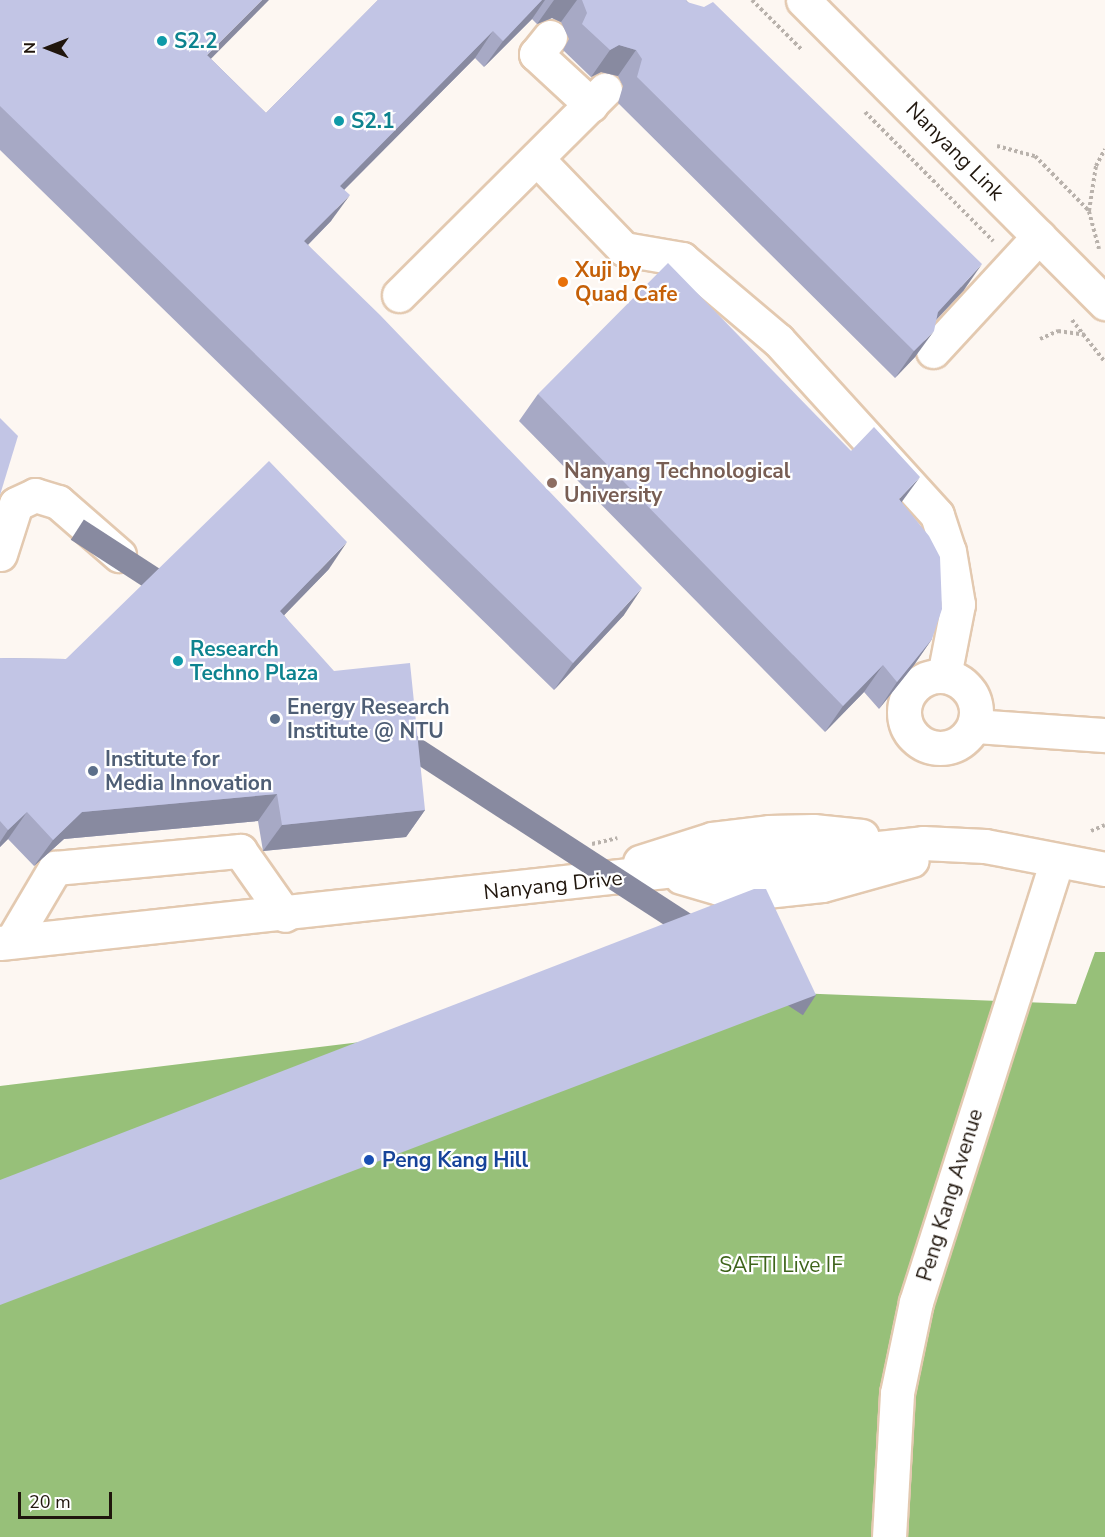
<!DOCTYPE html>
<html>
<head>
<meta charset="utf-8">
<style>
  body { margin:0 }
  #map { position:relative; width:1105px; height:1537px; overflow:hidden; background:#fdf7f2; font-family:"Nunito Sans",sans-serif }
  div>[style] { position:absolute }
  .forest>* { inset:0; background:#97c079 }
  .path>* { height:4px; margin-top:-2px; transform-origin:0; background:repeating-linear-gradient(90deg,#b9b2ac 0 3px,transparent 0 6px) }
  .roads { filter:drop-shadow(2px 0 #e3c9b0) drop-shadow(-2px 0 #e3c9b0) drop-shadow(0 2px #e3c9b0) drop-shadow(0 -2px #e3c9b0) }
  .minor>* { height:33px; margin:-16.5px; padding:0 16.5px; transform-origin:16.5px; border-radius:16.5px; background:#fff }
  .minor>.ring { margin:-16.5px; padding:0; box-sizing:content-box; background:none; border:33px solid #fff; border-radius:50% }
  .wall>* { inset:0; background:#a7a9c5 }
  .shaded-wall>* { inset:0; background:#888aa0; transform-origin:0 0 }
  .building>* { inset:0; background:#c2c5e5 }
  .dots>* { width:16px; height:16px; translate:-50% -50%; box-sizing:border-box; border:3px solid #fff; border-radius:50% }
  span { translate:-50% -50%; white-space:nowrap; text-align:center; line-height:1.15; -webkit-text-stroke:4.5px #fff; paint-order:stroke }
  .culture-label { font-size:21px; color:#0d838f; font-weight:700 }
  .left { translate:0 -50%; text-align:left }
  .street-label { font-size:21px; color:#20160d }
  .food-label { font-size:21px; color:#c56008; font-weight:700 }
  .education-label { font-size:21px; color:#785e54; font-weight:700 }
  .service-label { font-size:21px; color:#4e5e75; font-weight:700 }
  .transit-label { font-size:21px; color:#164399; font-weight:700 }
  .park-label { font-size:21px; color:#3e641b }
  .north { position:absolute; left:18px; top:18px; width:60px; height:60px; -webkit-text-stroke:4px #fff; paint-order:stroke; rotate:270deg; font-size:16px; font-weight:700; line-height:24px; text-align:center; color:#20160d }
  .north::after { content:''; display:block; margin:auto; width:21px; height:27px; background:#20160d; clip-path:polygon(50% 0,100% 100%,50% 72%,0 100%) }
  .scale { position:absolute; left:18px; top:1492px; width:94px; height:27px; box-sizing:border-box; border:3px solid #20160d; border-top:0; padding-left:8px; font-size:18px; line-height:21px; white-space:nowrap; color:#20160d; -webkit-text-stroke:4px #fff; paint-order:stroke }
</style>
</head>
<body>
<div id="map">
  <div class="forest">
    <div style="clip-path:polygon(1095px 952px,1105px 952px,1105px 1537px,0 1537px,0 1086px,769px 992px,1076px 1004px)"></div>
  </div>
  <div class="path">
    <div style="left:752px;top:0;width:71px;rotate:45deg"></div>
    <div style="left:865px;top:112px;width:182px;rotate:45.2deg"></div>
    <div style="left:997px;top:146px;width:39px;rotate:15deg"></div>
    <div style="left:1035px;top:156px;width:77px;rotate:45.5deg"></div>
    <div style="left:1099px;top:249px;width:39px;rotate:-105deg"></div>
    <div style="left:1089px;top:211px;width:46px;rotate:-81.2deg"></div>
    <div style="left:1096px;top:166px;width:19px;rotate:-62deg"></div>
    <div style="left:1072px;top:320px;width:53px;rotate:51.8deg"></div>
    <div style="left:1040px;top:339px;width:20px;rotate:-24deg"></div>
    <div style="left:1058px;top:331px;width:27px;rotate:8deg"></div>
    <div style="left:1091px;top:831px;width:15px;rotate:-23deg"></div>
    <div style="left:592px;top:844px;width:26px;rotate:-13deg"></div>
  </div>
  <div class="roads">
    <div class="minor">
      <div style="left:803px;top:0;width:428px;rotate:45.1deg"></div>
      <div style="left:550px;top:37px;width:22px;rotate:129deg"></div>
      <div style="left:536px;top:54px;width:75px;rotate:42.8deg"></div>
      <div style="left:537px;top:159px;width:125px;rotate:46deg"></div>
      <div style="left:624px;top:249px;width:59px;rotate:9.8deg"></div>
      <div style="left:682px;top:259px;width:126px;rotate:40.2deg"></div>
      <div style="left:778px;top:340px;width:236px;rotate:47.7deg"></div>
      <div style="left:937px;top:515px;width:38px;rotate:72deg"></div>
      <div style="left:949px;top:551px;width:54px;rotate:80.4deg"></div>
      <div style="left:958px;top:604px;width:73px;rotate:101deg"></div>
      <div style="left:399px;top:295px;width:291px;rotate:-44.9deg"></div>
      <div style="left:933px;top:351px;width:156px;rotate:-47.3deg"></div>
      <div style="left:0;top:554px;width:52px;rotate:-72.3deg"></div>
      <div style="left:16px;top:504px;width:21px;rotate:-25deg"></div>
      <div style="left:35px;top:495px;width:24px;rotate:17deg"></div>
      <div style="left:58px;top:502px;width:81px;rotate:41deg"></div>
      <div class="ring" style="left:904px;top:676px;width:39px;height:39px"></div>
      <div style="left:975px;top:726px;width:130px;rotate:4deg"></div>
      <div style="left:640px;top:862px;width:76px;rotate:-17.7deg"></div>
      <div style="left:712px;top:839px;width:57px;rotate:-7deg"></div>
      <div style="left:769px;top:832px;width:44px;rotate:-1.3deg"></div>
      <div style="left:813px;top:831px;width:49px;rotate:5.8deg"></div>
      <div style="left:681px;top:877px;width:40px;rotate:16deg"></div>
      <div style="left:719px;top:888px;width:47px;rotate:3.7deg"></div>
      <div style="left:766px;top:891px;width:56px;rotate:-6.1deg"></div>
      <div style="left:822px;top:885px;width:93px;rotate:-15.5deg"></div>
      <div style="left:12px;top:941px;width:85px;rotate:-59.5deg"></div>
      <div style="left:55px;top:868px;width:186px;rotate:-5.3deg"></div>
      <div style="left:240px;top:851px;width:78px;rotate:54.9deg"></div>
      <div style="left:0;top:943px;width:928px;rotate:-6.18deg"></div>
      <div style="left:923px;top:843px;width:62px;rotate:2.8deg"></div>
      <div style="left:985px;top:846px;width:122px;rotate:10.9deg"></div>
      <div style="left:889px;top:1537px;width:144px;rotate:-86.8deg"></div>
      <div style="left:897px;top:1393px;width:93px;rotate:-78.2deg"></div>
      <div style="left:916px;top:1302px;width:462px;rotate:-72.3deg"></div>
    </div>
  </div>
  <div class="wall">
    <div style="clip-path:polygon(0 0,211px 59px,266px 113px,378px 0,686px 0,964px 290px,936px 320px,915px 357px,895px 378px,618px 103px,623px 86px,618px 76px,601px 72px,591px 77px,563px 50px,569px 39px,561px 22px,552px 18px,537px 24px,532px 19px,484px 67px,475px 58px,344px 190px,331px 221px,308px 245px,624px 615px,554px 690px,0 150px)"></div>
    <div style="clip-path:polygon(538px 394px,851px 451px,902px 502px,932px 639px,914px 665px,879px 709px,864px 692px,825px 732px,519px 421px)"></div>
    <div style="clip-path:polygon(329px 569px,284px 615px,425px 810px,406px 837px,263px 851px,258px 821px,64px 839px,34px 866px,8px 839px,0 847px,0 658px,66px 659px)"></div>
  </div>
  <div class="shaded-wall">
    <div style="clip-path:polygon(262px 0,269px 0,189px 81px,207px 55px)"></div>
    <div style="clip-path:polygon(542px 0,545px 0,532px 19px,484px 67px,503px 41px)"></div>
    <div style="clip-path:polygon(554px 0,577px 0,561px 22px,552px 18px,537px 24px)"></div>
    <div style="clip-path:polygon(493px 31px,475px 58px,322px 212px,340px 186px)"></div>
    <div style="clip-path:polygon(619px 45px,636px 50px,618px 76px,601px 72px,591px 77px,610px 50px)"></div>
    <div style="clip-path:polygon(350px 195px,331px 221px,285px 268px,304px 241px)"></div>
    <div style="clip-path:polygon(982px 264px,964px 290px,919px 338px,938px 312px)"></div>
    <div style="clip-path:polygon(934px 331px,915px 357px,895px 378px,914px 351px)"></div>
    <div style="clip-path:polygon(920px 477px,901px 503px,899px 499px)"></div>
    <div style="clip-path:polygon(347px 542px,329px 569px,262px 638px,280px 611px)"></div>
    <div style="clip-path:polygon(642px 588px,624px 615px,554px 690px,573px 663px)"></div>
    <div style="clip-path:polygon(932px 639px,914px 665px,879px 709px,897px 682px)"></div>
    <div style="clip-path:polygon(883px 665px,864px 692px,825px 732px,843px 706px)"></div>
    <div style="clip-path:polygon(277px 794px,258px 821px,64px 839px,34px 866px,53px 840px,82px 812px)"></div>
    <div style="clip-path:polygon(425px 810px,406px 837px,263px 851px,282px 825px)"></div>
    <div style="clip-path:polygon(27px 812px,8px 839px,0 847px,0 842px,8px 830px)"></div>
    <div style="left:816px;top:995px;width:24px;height:873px;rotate:123deg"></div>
  </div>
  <div class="building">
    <div style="clip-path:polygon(0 0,262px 0,207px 55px,266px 113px,378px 0,542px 0,503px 41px,493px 31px,340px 186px,350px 195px,304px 241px,380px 315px,642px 588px,573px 663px,0 106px)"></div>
    <div style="clip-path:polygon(582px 0,686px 0,687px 2px,704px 7px,713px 2px,982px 264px,938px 312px,934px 331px,914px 351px,637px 77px,642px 59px,636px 50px,619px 45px,610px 50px,582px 24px,587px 13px)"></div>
    <div style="clip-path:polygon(668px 263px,851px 451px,874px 427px,920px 477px,899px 499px,929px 536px,940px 557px,942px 609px,932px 639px,897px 682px,883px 665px,843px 706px,538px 394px)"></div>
    <div style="clip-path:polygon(0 418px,18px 436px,0 495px)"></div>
    <div style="clip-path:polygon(269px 461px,347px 542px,280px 611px,334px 671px,410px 663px,425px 810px,282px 825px,277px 794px,82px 812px,53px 840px,27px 812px,8px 830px,0 821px,0 658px,66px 659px)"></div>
    <div style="clip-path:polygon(754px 889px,766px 889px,816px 995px,0 1305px,0 1180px)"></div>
  </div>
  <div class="dots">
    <div style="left:162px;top:41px;background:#0f9aa8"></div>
    <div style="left:339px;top:121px;background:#0f9aa8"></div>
    <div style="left:563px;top:282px;background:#e8710a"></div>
    <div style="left:552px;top:483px;background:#8d6e63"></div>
    <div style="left:178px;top:661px;background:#0f9aa8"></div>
    <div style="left:275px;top:719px;background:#5c6f8a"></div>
    <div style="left:93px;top:771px;background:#5c6f8a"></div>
    <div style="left:369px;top:1160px;background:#1a4fb4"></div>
  </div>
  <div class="culture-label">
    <span class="left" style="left:174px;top:41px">S2.2</span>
    <span class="left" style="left:351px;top:121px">S2.1</span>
    <span class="left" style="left:190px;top:661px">Research<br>Techno Plaza</span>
  </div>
  <div class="street-label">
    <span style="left:955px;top:151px;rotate:45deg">Nanyang Link</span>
    <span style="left:553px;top:885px;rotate:-6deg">Nanyang Drive</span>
    <span style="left:950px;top:1195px;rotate:-73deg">Peng Kang Avenue</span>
  </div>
  <div class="food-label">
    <span class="left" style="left:575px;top:282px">Xuji by<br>Quad Cafe</span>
  </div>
  <div class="education-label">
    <span class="left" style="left:564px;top:483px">Nanyang Technological<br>University</span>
  </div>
  <div class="service-label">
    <span class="left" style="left:287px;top:719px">Energy Research<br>Institute @ NTU</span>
    <span class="left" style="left:105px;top:771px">Institute for<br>Media Innovation</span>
  </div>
  <div class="transit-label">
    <span class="left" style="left:382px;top:1160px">Peng Kang Hill</span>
  </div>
  <div class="park-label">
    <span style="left:781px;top:1265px">SAFTI Live IF</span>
  </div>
  <div class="north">N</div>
  <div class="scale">20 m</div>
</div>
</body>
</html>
